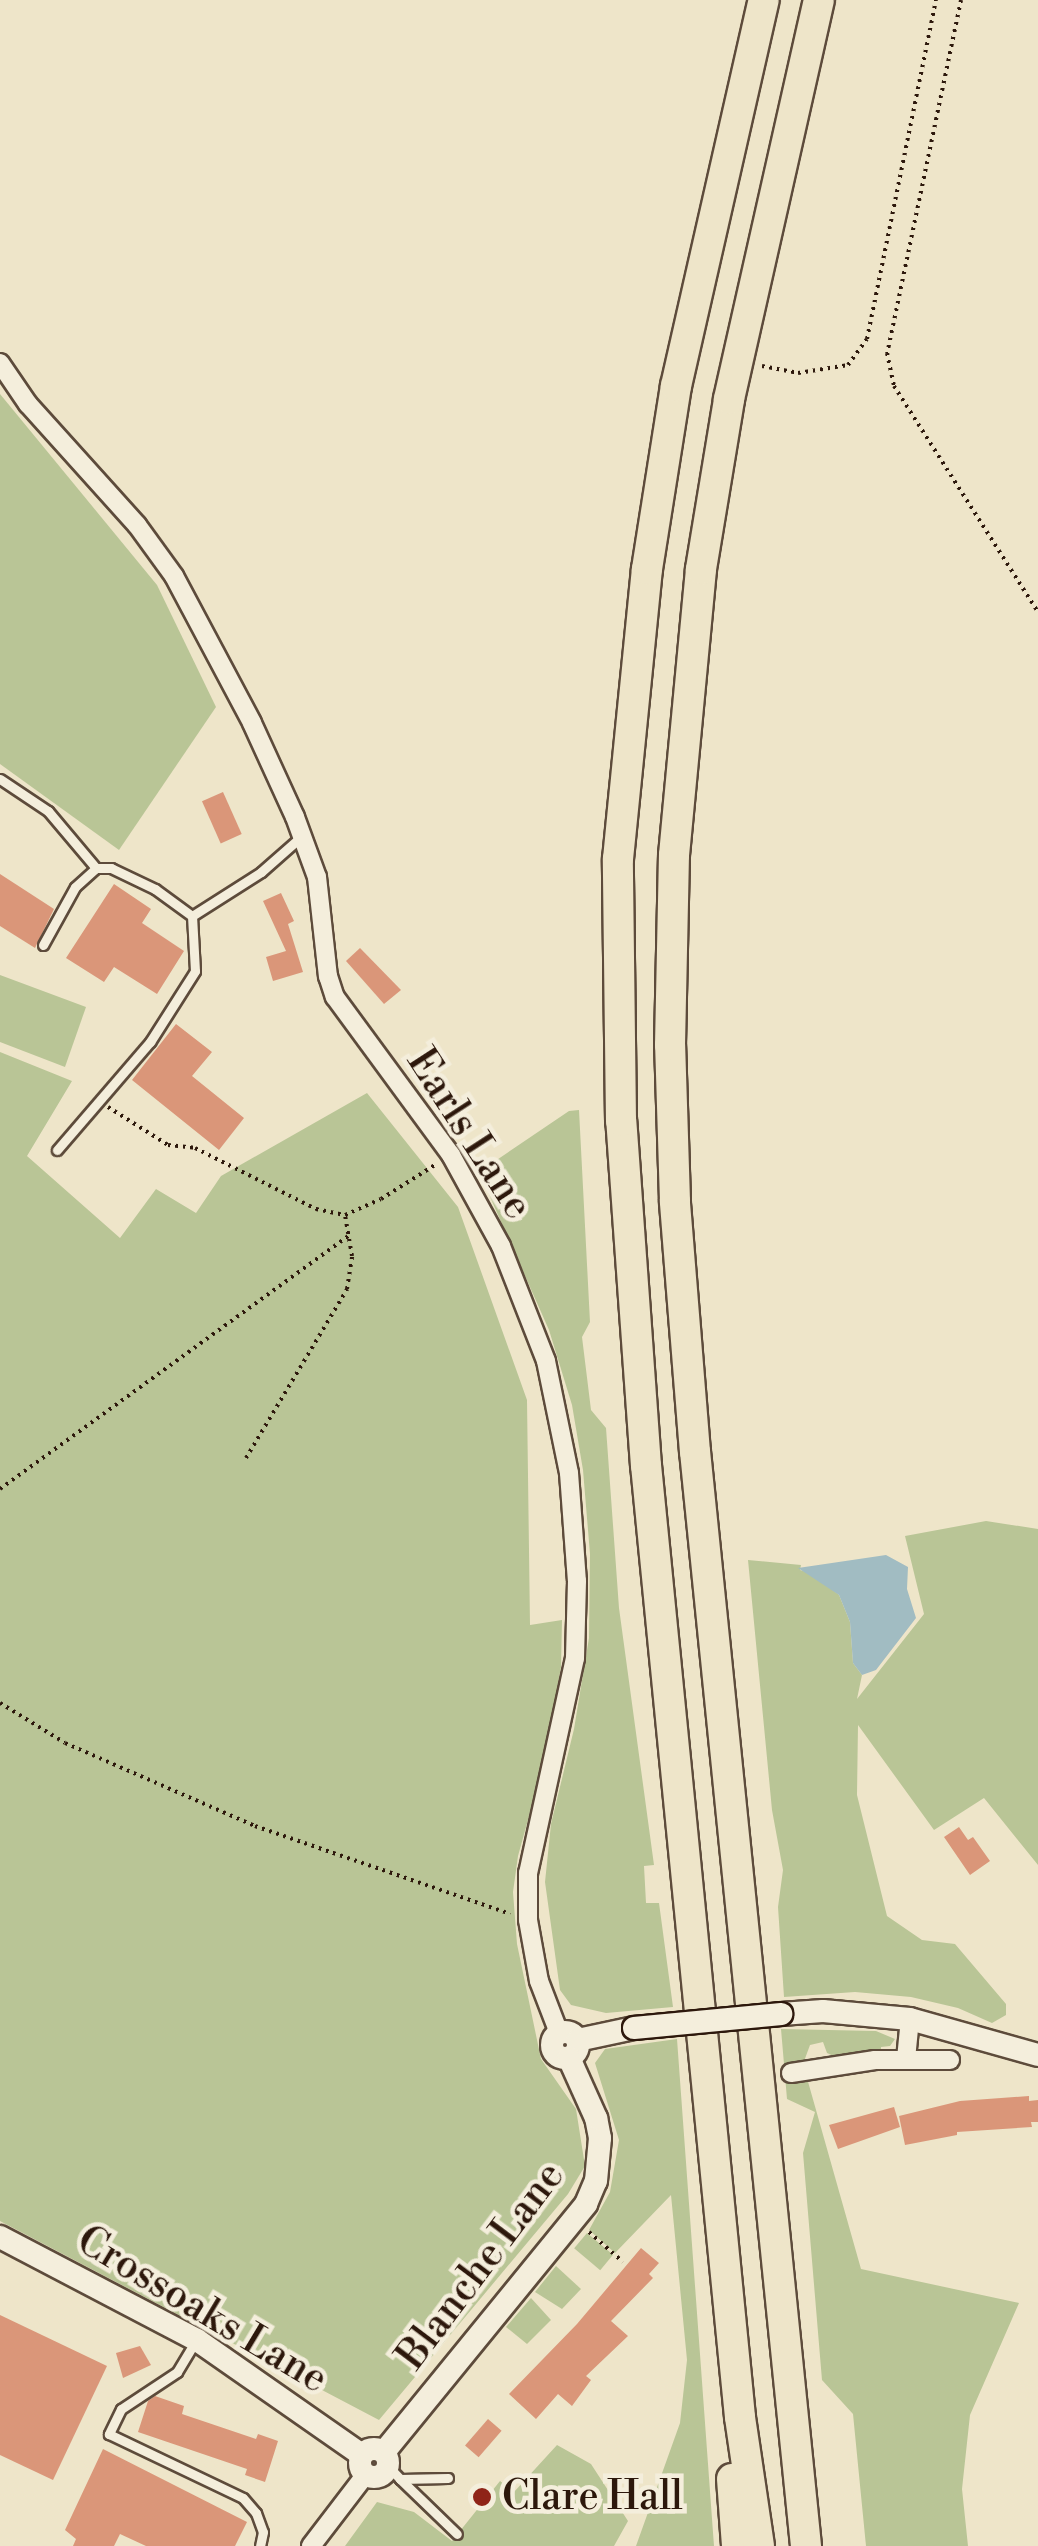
<!DOCTYPE html>
<html>
<head>
<meta charset="utf-8">
<style>
  body { margin:0 }
  #map { position:relative; width:1038px; height:2546px; overflow:hidden; background:#eee5c9; font-family:"Libre Bodoni",serif }
  div>[style] { position:absolute }
  .green>* { inset:0; background:#b9c596; transform-origin:0 0 }
  .water>* { inset:0; background:#a1bcc2 }
  .building>* { inset:0; background:#da9679; transform-origin:0 0 }
  .path>* { height:4px; margin-top:-2px; transform-origin:0; background:repeating-linear-gradient(90deg,#2d180c 0 2.5px,transparent 0 7.5px) }
  .roads { filter:drop-shadow(2px 0 #5d4b3b) drop-shadow(-2px 0 #5d4b3b) drop-shadow(0 2px #5d4b3b) drop-shadow(0 -2px #5d4b3b) }
  .lane>* { height:9px; margin:-4.5px; padding:0 4.5px; transform-origin:4.5px; border-radius:4.5px; background:#f4eedc }
  .street>* { height:18px; margin:-9px; padding:0 9px; transform-origin:9px; border-radius:9px; background:#f4eedc }
  .secondary>* { height:22px; margin:-11px; padding:0 11px; transform-origin:11px; border-radius:11px; background:#f4eedc }
  .secondary>.ring { margin:-11px; padding:0; box-sizing:content-box; background:none; border:22px solid #f4eedc; border-radius:50% }
  .highway>* { height:30px; margin:-15px; padding:0 15px; transform-origin:15px; border-radius:15px; background:#eee5c9 }
  .bridges { filter:drop-shadow(2px 0 #2d180c) drop-shadow(-2px 0 #2d180c) drop-shadow(0 2px #2d180c) drop-shadow(0 -2px #2d180c) }
  .secondary-bridge>* { height:22px; margin:-11px; padding:0 11px; transform-origin:11px; border-radius:11px; background:#f4eedc }
  .dots>* { width:28px; height:28px; translate:-50% -50%; box-sizing:border-box; border:5px solid #f4eedc; border-radius:50% }
  span { translate:-50% -50%; white-space:nowrap; text-align:center; line-height:1.15; -webkit-text-stroke:9px #f4eedc; paint-order:stroke }
  .street-label { font-size:40px; color:#2d180c }
  .poi-label { font-size:40px; color:#2d180c }
  .left { translate:0 -50%; text-align:left }
</style>
</head>
<body>
<div id="map">
  <div class="green">
    <div style="clip-path:polygon(0 394px,157px 585px,216px 707px,119px 850px,0 764px)"></div>
    <div style="clip-path:polygon(0 975px,86px 1007px,65px 1067px,0 1042px)"></div>
    <div style="clip-path:polygon(0 1052px,72px 1081px,27px 1156px,120px 1238px,156px 1189px,196px 1213px,221px 1176px,367px 1093px,458px 1207px,527px 1400px,530px 1625px,562px 1620px,561px 1667px,544px 1762px,518px 1856px,513px 1892px,517px 1944px,541px 2059px,576px 2109px,585px 2166px,568px 2194px,379px 2420px,0 2221px)"></div>
    <div style="clip-path:polygon(579px 1110px,590px 1322px,582px 1337px,591px 1410px,606px 1428px,619px 1608px,654px 1865px,644px 1866px,646px 1903px,659px 1903px,673px 2007px,606px 2013px,571px 2005px,560px 1990px,545px 1882px,551px 1824px,574px 1729px,589px 1638px,590px 1554px,583px 1470px,572px 1405px,549px 1330px,479px 1172px,569px 1111px)"></div>
    <div style="clip-path:polygon(986px 1521px,1038px 1529px,1038px 1865px,984px 1798px,934px 1830px,858px 1725px,857px 1795px,887px 1916px,922px 1940px,955px 1944px,1006px 2004px,1006px 2015px,992px 2023px,958px 2008px,911px 1997px,855px 1992px,784px 1997px,778px 1907px,783px 1870px,772px 1810px,748px 1560px,801px 1565px,800px 1570px,813px 1574px,839px 1595px,850px 1622px,853px 1663px,862px 1675px,857px 1699px,924px 1614px,905px 1536px)"></div>
    <div style="clip-path:polygon(781px 2029px,876px 2031px,895px 2039px,890px 2046px,881px 2047px,881px 2053px,836px 2057px,827px 2053px,823px 2042px,810px 2045px,803px 2064px,861px 2269px,1019px 2303px,970px 2415px,962px 2489px,968px 2546px,866px 2546px,853px 2414px,822px 2380px,803px 2153px,815px 2112px,787px 2099px)"></div>
    <div style="clip-path:polygon(677px 2039px,714px 2546px,636px 2546px,680px 2423px,687px 2360px,671px 2195px,615px 2253px,589px 2230px,610px 2192px,619px 2140px,595px 2063px,605px 2049px)"></div>
    <div style="left:587px;top:2233px;width:34px;height:20px;rotate:40deg"></div>
    <div style="clip-path:polygon(556px 2266px,581px 2289px,562px 2309px,535px 2292px)"></div>
    <div style="clip-path:polygon(531px 2298px,551px 2320px,527px 2344px,506px 2327px)"></div>
    <div style="clip-path:polygon(557px 2445px,591px 2464px,628px 2521px,614px 2546px,345px 2546px,377px 2502px,414px 2512px,452px 2541px,500px 2481px,514px 2492px)"></div>
  </div>
  <div class="water">
    <div style="clip-path:polygon(886px 1555px,908px 1567px,907px 1589px,916px 1618px,876px 1670px,862px 1675px,853px 1663px,850px 1622px,839px 1595px,798px 1568px)"></div>
  </div>
  <div class="building">
    <div style="left:223px;top:792px;width:46px;height:23px;rotate:66deg"></div>
    <div style="clip-path:polygon(0 874px,54px 909px,35px 948px,0 926px)"></div>
    <div style="clip-path:polygon(114px 884px,151px 909px,142px 923px,184px 951px,157px 994px,114px 967px,104px 982px,66px 958px)"></div>
    <div style="clip-path:polygon(281px 893px,294px 921px,288px 924px,303px 972px,273px 981px,266px 957px,286px 951px,263px 901px)"></div>
    <div style="clip-path:polygon(360px 948px,401px 990px,384px 1004px,346px 961px)"></div>
    <div style="clip-path:polygon(176px 1024px,212px 1052px,192px 1076px,244px 1118px,219px 1150px,132px 1080px)"></div>
    <div style="clip-path:polygon(959px 1827px,968px 1840px,973px 1837px,990px 1861px,970px 1875px,944px 1837px)"></div>
    <div style="clip-path:polygon(1029px 2096px,1029px 2101px,1038px 2100px,1038px 2122px,1031px 2122px,1032px 2127px,957px 2132px,957px 2135px,905px 2145px,899px 2116px,960px 2101px)"></div>
    <div style="clip-path:polygon(894px 2107px,900px 2127px,838px 2149px,829px 2125px)"></div>
    <div style="clip-path:polygon(641px 2248px,659px 2263px,649px 2274px,653px 2278px,611px 2321px,628px 2336px,586px 2376px,591px 2380px,572px 2406px,558px 2394px,536px 2419px,509px 2394px,577px 2324px)"></div>
    <div style="clip-path:polygon(0 2315px,107px 2366px,53px 2480px,0 2455px)"></div>
    <div style="clip-path:polygon(140px 2346px,151px 2365px,123px 2378px,116px 2353px)"></div>
    <div style="clip-path:polygon(155px 2396px,184px 2406px,182px 2414px,256px 2439px,258px 2434px,278px 2441px,265px 2482px,245px 2475px,247px 2469px,138px 2432px,148px 2401px)"></div>
    <div style="left:488px;top:2419px;width:18px;height:35px;rotate:41deg"></div>
    <div style="clip-path:polygon(103px 2449px,247px 2522px,235px 2546px,146px 2546px,120px 2534px,114px 2546px,73px 2546px,76px 2539px,65px 2530px)"></div>
  </div>
  <div class="path">
    <div style="left:961px;top:0;width:361px;rotate:101.8deg"></div>
    <div style="left:887px;top:353px;width:34px;rotate:78deg"></div>
    <div style="left:894px;top:386px;width:268px;rotate:57.5deg"></div>
    <div style="left:762px;top:366px;width:37px;rotate:11deg"></div>
    <div style="left:798px;top:373px;width:51px;rotate:-9.1deg"></div>
    <div style="left:848px;top:365px;width:32px;rotate:-54deg"></div>
    <div style="left:867px;top:339px;width:346px;rotate:-78.5deg"></div>
    <div style="left:108px;top:1107px;width:71px;rotate:32.3deg"></div>
    <div style="left:168px;top:1145px;width:27px;rotate:6deg"></div>
    <div style="left:195px;top:1148px;width:136px;rotate:26.8deg"></div>
    <div style="left:316px;top:1209px;width:30px;rotate:12deg"></div>
    <div style="left:345px;top:1215px;width:39px;rotate:-24deg"></div>
    <div style="left:381px;top:1199px;width:67px;rotate:-32.3deg"></div>
    <div style="left:246px;top:1458px;width:197px;rotate:-59.1deg"></div>
    <div style="left:347px;top:1289px;width:33px;rotate:-81deg"></div>
    <div style="left:352px;top:1256px;width:42px;rotate:-99.7deg"></div>
    <div style="left:0;top:1489px;width:432px;rotate:-36deg"></div>
    <div style="left:0;top:1703px;width:76px;rotate:31.6deg"></div>
    <div style="left:65px;top:1743px;width:207px;rotate:23.6deg"></div>
    <div style="left:255px;top:1826px;width:270px;rotate:19deg"></div>
    <div style="left:589px;top:2232px;width:45px;rotate:41.4deg"></div>
  </div>
  <div class="roads">
    <div class="lane">
      <div style="left:0;top:779px;width:58px;rotate:33.7deg"></div>
      <div style="left:48px;top:811px;width:75px;rotate:49.9deg"></div>
      <div style="left:43px;top:945px;width:66px;rotate:-61.1deg"></div>
      <div style="left:75px;top:887px;width:28px;rotate:-42deg"></div>
      <div style="left:96px;top:868px;width:15px"></div>
      <div style="left:111px;top:868px;width:49px;rotate:25.5deg"></div>
      <div style="left:155px;top:889px;width:46px;rotate:36.1deg"></div>
      <div style="left:57px;top:1150px;width:143px;rotate:-49.3deg"></div>
      <div style="left:150px;top:1042px;width:84px;rotate:-57.6deg"></div>
      <div style="left:195px;top:971px;width:55px;rotate:-93.1deg"></div>
      <div style="left:192px;top:916px;width:82px;rotate:-32.5deg"></div>
      <div style="left:261px;top:872px;width:55px;rotate:-41.3deg"></div>
      <div style="left:195px;top:2342px;width:35px;rotate:121deg"></div>
      <div style="left:177px;top:2372px;width:67px;rotate:146.5deg"></div>
      <div style="left:121px;top:2409px;width:28px;rotate:116deg"></div>
      <div style="left:109px;top:2434px;width:148px;rotate:25.5deg"></div>
      <div style="left:243px;top:2498px;width:20px;rotate:49deg"></div>
      <div style="left:256px;top:2513px;width:20px;rotate:70deg"></div>
      <div style="left:263px;top:2532px;width:14px;rotate:102deg"></div>
      <div style="left:388px;top:2466px;width:18px;rotate:47deg"></div>
      <div style="left:400px;top:2479px;width:48px;rotate:-1.2deg"></div>
      <div style="left:400px;top:2479px;width:79px;rotate:44deg"></div>
    </div>
    <div class="street">
      <div style="left:0;top:363px;width:50px;rotate:55.7deg"></div>
      <div style="left:28px;top:404px;width:163px;rotate:48deg"></div>
      <div style="left:137px;top:525px;width:63px;rotate:54deg"></div>
      <div style="left:174px;top:576px;width:166px;rotate:62deg"></div>
      <div style="left:252px;top:723px;width:103px;rotate:65.4deg"></div>
      <div style="left:295px;top:817px;width:64px;rotate:69.9deg"></div>
      <div style="left:317px;top:877px;width:100px;rotate:83.7deg"></div>
      <div style="left:328px;top:976px;width:22px;rotate:72deg"></div>
      <div style="left:335px;top:997px;width:196px;rotate:53.7deg"></div>
      <div style="left:451px;top:1155px;width:104px;rotate:61.2deg"></div>
      <div style="left:501px;top:1246px;width:123px;rotate:68.6deg"></div>
      <div style="left:546px;top:1361px;width:114px;rotate:78.4deg"></div>
      <div style="left:569px;top:1473px;width:108px;rotate:85.8deg"></div>
      <div style="left:577px;top:1581px;width:77px;rotate:91.5deg"></div>
      <div style="left:575px;top:1658px;width:220px;rotate:102.3deg"></div>
      <div style="left:528px;top:1873px;width:47px;rotate:90deg"></div>
      <div style="left:528px;top:1920px;width:62px;rotate:79.8deg"></div>
      <div style="left:539px;top:1981px;width:56px;rotate:69deg"></div>
      <div style="left:906px;top:2059px;width:40px;rotate:-84.3deg"></div>
      <div style="left:791px;top:2073px;width:85px;rotate:-8.8deg"></div>
      <div style="left:875px;top:2060px;width:75px"></div>
      <div style="left:311px;top:2546px;width:91px;rotate:-52.6deg"></div>
    </div>
    <div class="secondary">
      <div style="left:781px;top:2014px;width:42px;rotate:-4.1deg"></div>
      <div style="left:823px;top:2011px;width:87px;rotate:5.3deg"></div>
      <div style="left:910px;top:2019px;width:133px;rotate:15.7deg"></div>
      <div class="ring" style="left:552px;top:2032px;width:4px;height:4px"></div>
      <div style="left:578px;top:2040px;width:57px;rotate:-12.1deg"></div>
      <div style="left:0;top:2237px;width:222px;rotate:27.6deg"></div>
      <div style="left:197px;top:2340px;width:201px;rotate:34.9deg"></div>
      <div class="ring" style="left:360px;top:2449px;width:6px;height:6px"></div>
      <div style="left:384px;top:2452px;width:320px;rotate:-50.8deg"></div>
      <div style="left:586px;top:2204px;width:25px;rotate:-67deg"></div>
      <div style="left:596px;top:2181px;width:43px;rotate:-84.7deg"></div>
      <div style="left:600px;top:2138px;width:20px;rotate:-101deg"></div>
      <div style="left:596px;top:2118px;width:66px;rotate:-114.2deg"></div>
    </div>
    <div class="highway">
      <div style="left:732px;top:2479px;width:67px;rotate:85.7deg"></div>
      <div style="left:759px;top:2546px;width:130px;rotate:-98.4deg"></div>
      <div style="left:740px;top:2417px;width:956px;rotate:-95.64deg"></div>
      <div style="left:646px;top:1466px;width:346px;rotate:-94.1deg"></div>
      <div style="left:621px;top:1121px;width:262px;rotate:-90.7deg"></div>
      <div style="left:618px;top:859px;width:291px;rotate:-84.3deg"></div>
      <div style="left:647px;top:569px;width:185px;rotate:-81deg"></div>
      <div style="left:676px;top:386px;width:396px;rotate:-77.2deg"></div>
      <div style="left:806px;top:2546px;width:1100px;rotate:-95.79deg"></div>
      <div style="left:695px;top:1452px;width:252px;rotate:-94.6deg"></div>
      <div style="left:675px;top:1201px;width:156px;rotate:-91.8deg"></div>
      <div style="left:670px;top:1045px;width:190px;rotate:-88.8deg"></div>
      <div style="left:674px;top:855px;width:287px;rotate:-84.6deg"></div>
      <div style="left:701px;top:569px;width:172px;rotate:-80.6deg"></div>
      <div style="left:729px;top:399px;width:409px;rotate:-77.3deg"></div>
    </div>
  </div>
  <div class="bridges">
    <div class="secondary-bridge">
      <div style="left:634px;top:2028px;width:148px;rotate:-5.4deg"></div>
    </div>
  </div>
  <div class="dots">
    <div style="left:482px;top:2497px;background:#8f2418"></div>
  </div>
  <div class="street-label">
    <span style="left:469px;top:1134px;rotate:57deg">Earls Lane</span>
    <span style="left:481px;top:2266px;rotate:-53deg">Blanche Lane</span>
    <span style="left:202px;top:2310px;rotate:31deg">Crossoaks Lane</span>
  </div>
  <div class="poi-label">
    <span class="left" style="left:502px;top:2497px">Clare Hall</span>
  </div>
</div>
</body>
</html>
